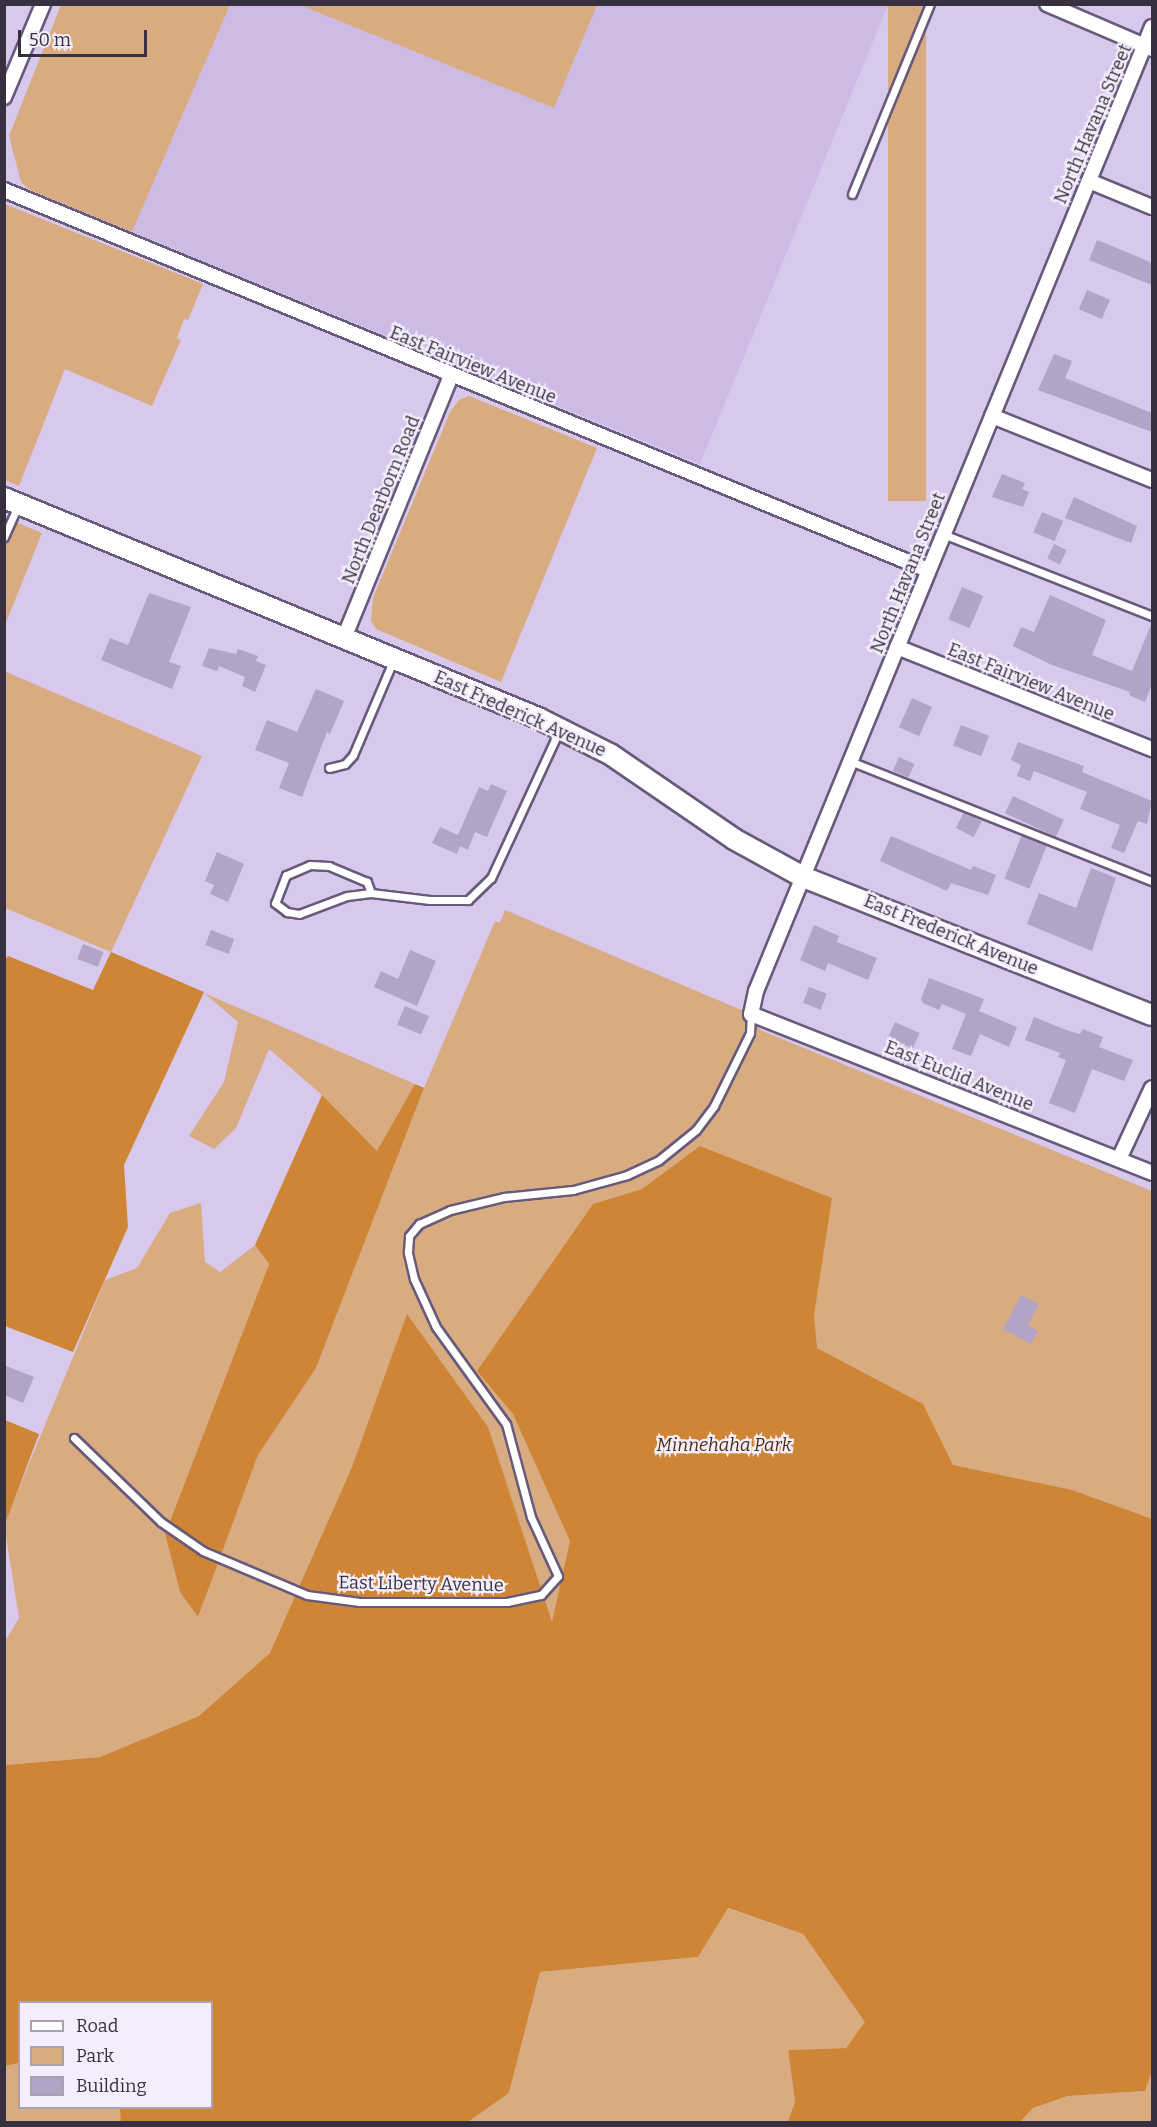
<!DOCTYPE html>
<html>
<head>
<meta charset="utf-8">
<style>
  body { margin:0 }
  #map { position:relative; width:1157px; height:2127px; overflow:hidden; background:#d7c8ec; font-family:Bitter,serif }
  div>[style] { position:absolute }
  .built>* { inset:0; background:#cdbbe6 }
  .green>* { inset:0; background:#d9ab81; transform-origin:0 0 }
  .forest>* { inset:0; background:#ce8636 }
  .building>* { inset:0; background:#b3a4c7; transform-origin:0 0 }
  .roads { filter:drop-shadow(2px 0 #685a7a) drop-shadow(-2px 0 #685a7a) drop-shadow(0 2px #685a7a) drop-shadow(0 -2px #685a7a) }
  .lane>* { height:7px; margin:-3.5px; padding:0 3.5px; transform-origin:3.5px; border-radius:3.5px; background:#fff }
  .street>* { height:14px; margin:-7px; padding:0 7px; transform-origin:7px; border-radius:7px; background:#fff }
  .secondary>* { height:20px; margin:-10px; padding:0 10px; transform-origin:10px; border-radius:10px; background:#fff }
  span { translate:-50% -50%; white-space:nowrap; text-align:center; line-height:1.15; -webkit-text-stroke:4.5px #f3edfc; paint-order:stroke }
  .street-label { font-size:18px; color:#37313f }
  .park-label { font-size:18px; color:#4b2d0c; font-style:italic }
  .frame { position:absolute; inset:0; border:6px solid #37313f; pointer-events:none }
  .legend { position:absolute; left:18px; top:2001px; width:195px; height:108px; box-sizing:border-box; background:#f3edfc; border:2px solid #a8a2b0; margin:0; padding:8px 10px; list-style:none; font-size:18px; color:#37313f }
  .legend li { display:flex; align-items:center; gap:12px; height:30px }
  .legend b { width:30px; border:2px solid #a8a2b0 }
  .scale { position:absolute; left:18px; top:30px; width:129px; height:27px; box-sizing:border-box; border:3px solid #37313f; border-top:0; padding-left:8px; font-size:18px; line-height:21px; white-space:nowrap; color:#37313f; -webkit-text-stroke:4px #f3edfc; paint-order:stroke }
</style>
</head>
<body>
<div id="map">
  <div class="built">
    <div style="clip-path:polygon(230px 5px,300px 5px,554px 108px,597px 5px,888px 5px,700px 464px,132px 232px)"></div>
  </div>
  <div class="green">
    <div style="clip-path:polygon(61px 5px,230px 5px,132px 232px,30px 190px,21px 182px,9px 136px)"></div>
    <div style="clip-path:polygon(300px 5px,597px 4px,597px 5px,554px 108px)"></div>
    <div style="left:888px;top:5px;width:38px;height:496px"></div>
    <div style="clip-path:polygon(5px 204px,203px 284px,188px 320px,184px 319px,177px 338px,181px 340px,152px 406px,65px 369px,19px 486px,5px 480px)"></div>
    <div style="clip-path:polygon(469px 396px,597px 448px,501px 682px,376px 629px,371px 621px,373px 598px,450px 412px,459px 400px)"></div>
    <div style="clip-path:polygon(5px 518px,42px 533px,5px 625px)"></div>
    <div style="clip-path:polygon(4px 671px,202px 756px,111px 952px,5px 908px)"></div>
    <div style="clip-path:polygon(505px 910px,751px 1014px,760px 1030px,1152px 1191px,1152px 2046px,182px 1723px,100px 1757px,5px 1765px,5px 1641px,19px 1618px,4px 1524px,105px 1280px,137px 1268px,170px 1213px,201px 1203px,205px 1262px,220px 1272px,255px 1245px,269px 1264px,165px 1534px,180px 1592px,198px 1616px,258px 1455px,316px 1368px,424px 1088px,495px 921px,500px 923px)"></div>
    <div style="clip-path:polygon(204px 993px,415px 1084px,377px 1152px,322px 1095px,269px 1049px,236px 1128px,214px 1149px,189px 1136px,224px 1082px,238px 1022px)"></div>
    <div style="clip-path:polygon(727px 1908px,803px 1934px,866px 2023px,846px 2048px,788px 2050px,795px 2103px,788px 2122px,468px 2122px,509px 2093px,540px 1972px,698px 1957px)"></div>
    <div style="clip-path:polygon(19px 2063px,20px 2108px,120px 2108px,123px 2119px,121px 2122px,5px 2122px,4px 2066px)"></div>
    <div style="clip-path:polygon(1152px 2072px,1152px 2122px,1020px 2122px,1033px 2108px,1068px 2096px,1145px 2091px)"></div>
  </div>
  <div class="forest">
    <div style="clip-path:polygon(111px 952px,204px 992px,124px 1165px,128px 1227px,73px 1352px,5px 1326px,5px 959px,8px 956px,93px 990px)"></div>
    <div style="clip-path:polygon(415px 1084px,424px 1088px,316px 1368px,258px 1455px,198px 1617px,180px 1592px,165px 1534px,269px 1264px,255px 1245px,322px 1095px,377px 1151px)"></div>
    <div style="clip-path:polygon(700px 1146px,832px 1198px,814px 1315px,817px 1348px,923px 1404px,953px 1465px,1072px 1490px,1152px 1519px,1152px 2072px,1145px 2091px,1068px 2096px,1033px 2108px,1020px 2122px,788px 2122px,795px 2102px,788px 2050px,846px 2048px,865px 2022px,803px 1934px,728px 1908px,698px 1957px,540px 1972px,509px 2093px,468px 2122px,121px 2122px,120px 2108px,212px 2108px,212px 2002px,20px 2002px,19px 2063px,5px 2066px,5px 1765px,100px 1757px,199px 1716px,270px 1653px,352px 1467px,407px 1314px,488px 1427px,552px 1622px,570px 1541px,513px 1414px,477px 1371px,593px 1204px,642px 1189px)"></div>
    <div style="clip-path:polygon(5px 1420px,39px 1434px,5px 1524px)"></div>
  </div>
  <div class="building">
    <div style="clip-path:polygon(1097px 240px,1148px 261px,1152px 265px,1152px 285px,1089px 260px)"></div>
    <div style="left:1087px;top:290px;width:25px;height:21px;rotate:23deg"></div>
    <div style="clip-path:polygon(1054px 354px,1072px 361px,1065px 378px,1152px 413px,1152px 432px,1038px 390px)"></div>
    <div style="clip-path:polygon(1002px 474px,1025px 483px,1022px 489px,1029px 492px,1023px 507px,992px 497px)"></div>
    <div style="clip-path:polygon(1074px 497px,1137px 526px,1131px 543px,1065px 518px)"></div>
    <div style="left:1042px;top:512px;width:23px;height:22px;rotate:23deg"></div>
    <div style="left:1054px;top:544px;width:14px;height:16px;rotate:25deg"></div>
    <div style="left:962px;top:587px;width:23px;height:35px;rotate:23deg"></div>
    <div style="clip-path:polygon(149px 593px,191px 607px,169px 662px,181px 666px,172px 689px,101px 660px,110px 638px,128px 645px)"></div>
    <div style="clip-path:polygon(1050px 595px,1106px 620px,1092px 655px,1132px 671px,1152px 622px,1152px 684px,1145px 702px,1129px 695px,1130px 692px,1052px 665px,1013px 646px,1021px 627px,1034px 632px)"></div>
    <div style="clip-path:polygon(209px 648px,236px 654px,238px 649px,258px 656px,256px 661px,266px 665px,255px 692px,242px 686px,245px 677px,219px 666px,217px 671px,202px 666px)"></div>
    <div style="clip-path:polygon(316px 689px,344px 701px,330px 734px,327px 732px,302px 797px,279px 788px,289px 763px,255px 750px,267px 720px,297px 732px)"></div>
    <div style="left:912px;top:698px;width:22px;height:32px;rotate:24deg"></div>
    <div style="left:961px;top:725px;width:30px;height:22px;rotate:21deg"></div>
    <div style="clip-path:polygon(1018px 742px,1084px 766px,1082px 772px,1152px 801px,1147px 824px,1138px 821px,1124px 853px,1111px 848px,1120px 825px,1080px 809px,1087px 792px,1034px 771px,1030px 781px,1017px 776px,1021px 765px,1011px 760px)"></div>
    <div style="left:899px;top:757px;width:17px;height:15px;rotate:24deg"></div>
    <div style="clip-path:polygon(491px 784px,507px 791px,487px 837px,475px 832px,468px 850px,460px 846px,457px 854px,432px 843px,440px 827px,458px 835px,479px 787px,488px 791px)"></div>
    <div style="left:1013px;top:796px;width:56px;height:19px;rotate:25deg"></div>
    <div style="left:964px;top:812px;width:20px;height:18px;rotate:27deg"></div>
    <div style="left:1022px;top:835px;width:27px;height:47px;rotate:22deg"></div>
    <div style="clip-path:polygon(891px 836px,971px 870px,973px 866px,996px 875px,988px 895px,951px 883px,947px 891px,880px 861px)"></div>
    <div style="clip-path:polygon(217px 852px,244px 864px,228px 902px,210px 894px,214px 885px,205px 881px)"></div>
    <div style="clip-path:polygon(1091px 868px,1116px 878px,1092px 951px,1027px 924px,1039px 893px,1076px 908px)"></div>
    <div style="clip-path:polygon(814px 925px,839px 936px,837px 942px,877px 958px,868px 980px,828px 963px,825px 971px,800px 960px)"></div>
    <div style="left:211px;top:930px;width:25px;height:16px;rotate:21deg"></div>
    <div style="left:83px;top:944px;width:22px;height:16px;rotate:21deg"></div>
    <div style="clip-path:polygon(410px 950px,436px 961px,417px 1006px,374px 987px,381px 971px,398px 979px)"></div>
    <div style="clip-path:polygon(929px 978px,984px 999px,979px 1011px,1017px 1027px,1009px 1047px,980px 1034px,971px 1056px,952px 1049px,966px 1014px,942px 1004px,939px 1010px,923px 1003px,921px 999px)"></div>
    <div style="left:809px;top:987px;width:19px;height:17px;rotate:21deg"></div>
    <div style="left:405px;top:1006px;width:26px;height:20px;rotate:23deg"></div>
    <div style="clip-path:polygon(1034px 1017px,1069px 1031px,1080px 1034px,1083px 1029px,1103px 1037px,1099px 1047px,1133px 1060px,1124px 1081px,1092px 1069px,1075px 1113px,1049px 1103px,1066px 1060px,1058px 1057px,1060px 1053px,1025px 1040px)"></div>
    <div style="left:895px;top:1022px;width:27px;height:17px;rotate:24deg"></div>
    <div style="clip-path:polygon(1021px 1295px,1039px 1304px,1028px 1325px,1038px 1331px,1031px 1344px,1003px 1329px)"></div>
    <div style="clip-path:polygon(4px 1365px,34px 1377px,23px 1403px,4px 1395px)"></div>
  </div>
  <div class="roads">
    <div class="lane">
      <div style="left:852px;top:194px;width:205px;rotate:-67.7deg"></div>
      <div style="left:943px;top:534px;width:225px;rotate:21.4deg"></div>
      <div style="left:4px;top:537px;width:34px;rotate:-66deg"></div>
      <div style="left:850px;top:761px;width:325px;rotate:21.7deg"></div>
      <div style="left:329px;top:768px;width:16px;rotate:-14deg"></div>
      <div style="left:345px;top:764px;width:12px;rotate:-48deg"></div>
      <div style="left:353px;top:755px;width:102px;rotate:-66.9deg"></div>
      <div style="left:371px;top:893px;width:12px;rotate:-110deg"></div>
      <div style="left:367px;top:882px;width:41px;rotate:-157.2deg"></div>
      <div style="left:329px;top:866px;width:19px;rotate:-177deg"></div>
      <div style="left:310px;top:865px;width:26px;rotate:157deg"></div>
      <div style="left:286px;top:875px;width:30px;rotate:111deg"></div>
      <div style="left:275px;top:903px;width:15px;rotate:37deg"></div>
      <div style="left:287px;top:912px;width:12px;rotate:9deg"></div>
      <div style="left:299px;top:914px;width:51px;rotate:-20.6deg"></div>
      <div style="left:347px;top:896px;width:24px;rotate:-7deg"></div>
      <div style="left:371px;top:893px;width:59px;rotate:6.8deg"></div>
      <div style="left:430px;top:900px;width:38px"></div>
      <div style="left:468px;top:900px;width:32px;rotate:-44deg"></div>
      <div style="left:491px;top:878px;width:162px;rotate:-65.2deg"></div>
      <div style="left:74px;top:1438px;width:121px;rotate:44deg"></div>
      <div style="left:161px;top:1522px;width:51px;rotate:34.6deg"></div>
      <div style="left:203px;top:1551px;width:113px;rotate:22.9deg"></div>
      <div style="left:307px;top:1595px;width:53px;rotate:7.5deg"></div>
      <div style="left:360px;top:1602px;width:147px"></div>
      <div style="left:507px;top:1602px;width:35px;rotate:-12deg"></div>
      <div style="left:541px;top:1595px;width:25px;rotate:-48deg"></div>
      <div style="left:558px;top:1576px;width:65px;rotate:-114.6deg"></div>
      <div style="left:531px;top:1517px;width:96px;rotate:-105deg"></div>
      <div style="left:506px;top:1424px;width:120px;rotate:-125.8deg"></div>
      <div style="left:436px;top:1327px;width:53px;rotate:-114.6deg"></div>
      <div style="left:414px;top:1279px;width:28px;rotate:-103deg"></div>
      <div style="left:408px;top:1252px;width:16px;rotate:-86deg"></div>
      <div style="left:409px;top:1236px;width:16px;rotate:-50deg"></div>
      <div style="left:419px;top:1224px;width:34px;rotate:-24deg"></div>
      <div style="left:450px;top:1210px;width:56px;rotate:-13.5deg"></div>
      <div style="left:504px;top:1197px;width:69px;rotate:-5.8deg"></div>
      <div style="left:573px;top:1190px;width:56px;rotate:-15.5deg"></div>
      <div style="left:627px;top:1175px;width:35px;rotate:-25deg"></div>
      <div style="left:659px;top:1160px;width:48px;rotate:-39deg"></div>
      <div style="left:696px;top:1130px;width:30px;rotate:-53deg"></div>
      <div style="left:714px;top:1106px;width:81px;rotate:-63.7deg"></div>
      <div style="left:750px;top:1033px;width:19px;rotate:-87deg"></div>
    </div>
    <div class="street">
      <div style="left:1047px;top:4px;width:114px;rotate:23.2deg"></div>
      <div style="left:1152px;top:27px;width:1042px;rotate:112.33deg"></div>
      <div style="left:756px;top:991px;width:24px;rotate:102deg"></div>
      <div style="left:751px;top:1014px;width:431px;rotate:21.6deg"></div>
      <div style="left:4px;top:97px;width:101px;rotate:-67.2deg"></div>
      <div style="left:1089px;top:181px;width:68px;rotate:22.4deg"></div>
      <div style="left:4px;top:190px;width:999px;rotate:22.36deg"></div>
      <div style="left:992px;top:416px;width:172px;rotate:21.8deg"></div>
      <div style="left:344px;top:638px;width:283px;rotate:-67.8deg"></div>
      <div style="left:897px;top:647px;width:275px;rotate:21.8deg"></div>
      <div style="left:1119px;top:1159px;width:78px;rotate:-65.1deg"></div>
    </div>
    <div class="secondary">
      <div style="left:4px;top:498px;width:578px;rotate:22.39deg"></div>
      <div style="left:538px;top:718px;width:80px;rotate:26.6deg"></div>
      <div style="left:610px;top:754px;width:150px;rotate:34.4deg"></div>
      <div style="left:734px;top:839px;width:79px;rotate:28.8deg"></div>
      <div style="left:803px;top:877px;width:375px;rotate:21.6deg"></div>
    </div>
  </div>
  <div class="street-label">
    <span style="left:1093px;top:124px;rotate:-67deg">North Havana Street</span>
    <span style="left:473px;top:365px;rotate:22deg">East Fairview Avenue</span>
    <span style="left:381px;top:500px;rotate:-68deg">North Dearborn Road</span>
    <span style="left:908px;top:573px;rotate:-68deg">North Havana Street</span>
    <span style="left:1031px;top:682px;rotate:22deg">East Fairview Avenue</span>
    <span style="left:520px;top:714px;rotate:24deg">East Frederick Avenue</span>
    <span style="left:951px;top:935px;rotate:22deg">East Frederick Avenue</span>
    <span style="left:959px;top:1076px;rotate:22deg">East Euclid Avenue</span>
    <span style="left:421px;top:1584px;rotate:1deg">East Liberty Avenue</span>
  </div>
  <div class="park-label">
    <span style="left:724px;top:1445px">Minnehaha Park</span>
  </div>
  <div class="frame"></div>
  <ul class="legend">
  <li><b style="height:8px;background:#fff"></b>Road</li>
  <li><b style="height:16px;background:#d9ab81"></b>Park</li>
  <li><b style="height:16px;background:#b3a4c7"></b>Building</li>
  </ul>
  <div class="scale">50 m</div>
</div>
</body>
</html>
